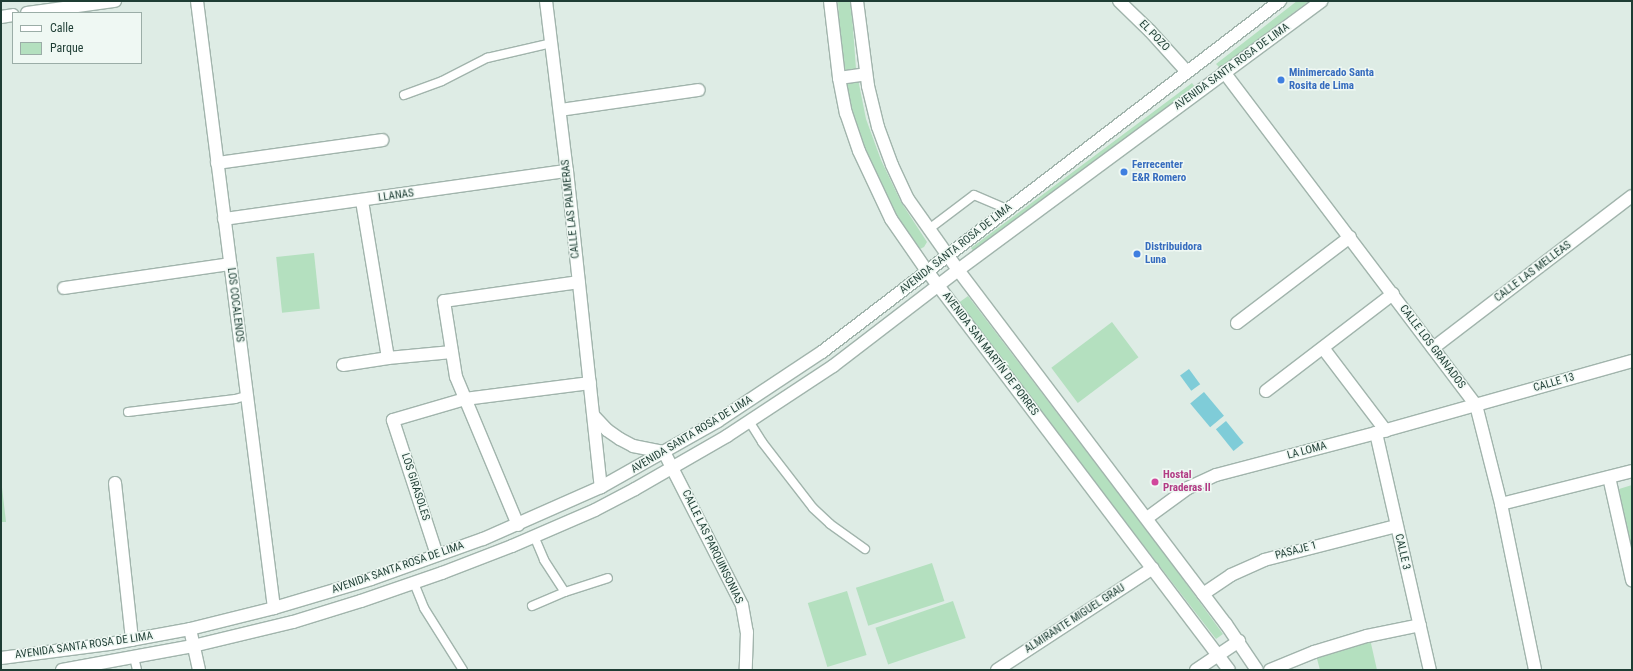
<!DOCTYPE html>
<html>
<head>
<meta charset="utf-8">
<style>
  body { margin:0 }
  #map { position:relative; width:1633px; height:671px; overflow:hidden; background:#deece5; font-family:"Roboto Condensed",sans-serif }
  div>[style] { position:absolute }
  .green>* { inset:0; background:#b4e0bf; transform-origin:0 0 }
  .water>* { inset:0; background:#7fccd8; transform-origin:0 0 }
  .roads { filter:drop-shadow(1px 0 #a1b4ac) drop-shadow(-1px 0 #a1b4ac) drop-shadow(0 1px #a1b4ac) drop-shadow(0 -1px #a1b4ac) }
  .lane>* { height:8px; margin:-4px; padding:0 4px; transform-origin:4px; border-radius:4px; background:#fff }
  .street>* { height:12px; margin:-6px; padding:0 6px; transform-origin:6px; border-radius:6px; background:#fff }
  .secondary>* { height:12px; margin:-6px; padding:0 6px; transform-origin:6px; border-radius:6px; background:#fff }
  .dots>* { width:11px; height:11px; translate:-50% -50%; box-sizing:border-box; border:2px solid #eff8f3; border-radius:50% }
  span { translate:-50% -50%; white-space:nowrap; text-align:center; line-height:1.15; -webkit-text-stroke:3px #eff8f3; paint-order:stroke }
  .street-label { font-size:11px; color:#1e3d34 }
  .shop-label { font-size:11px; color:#366cbe; font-weight:700 }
  .left { translate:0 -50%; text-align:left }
  .hotel-label { font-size:11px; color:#b23c85; font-weight:700 }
  .frame { position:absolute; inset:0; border:2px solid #1e3d34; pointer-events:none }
  .legend { position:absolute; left:12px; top:12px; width:130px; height:52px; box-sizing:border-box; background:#eff8f3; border:1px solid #9bada7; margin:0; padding:5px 7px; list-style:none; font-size:12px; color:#1e3d34 }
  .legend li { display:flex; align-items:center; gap:8px; height:20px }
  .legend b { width:20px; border:1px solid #9bada7 }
</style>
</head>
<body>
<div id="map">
  <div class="green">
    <div style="clip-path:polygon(838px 1px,851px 1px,856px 69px,866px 119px,881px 160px,901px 202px,927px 242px,924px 247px,916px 251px,887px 202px,868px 162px,852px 117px,844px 79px,840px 44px)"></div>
    <div style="clip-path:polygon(1297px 1px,1309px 1px,1220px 68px,1216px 64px)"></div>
    <div style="clip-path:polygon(1192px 83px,1195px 87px,975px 253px,971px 248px)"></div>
    <div style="left:314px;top:253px;width:56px;height:38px;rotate:84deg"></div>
    <div style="clip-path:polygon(968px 296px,1166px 556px,1223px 634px,1216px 639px,957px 304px)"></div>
    <div style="left:1112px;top:322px;width:44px;height:76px;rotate:53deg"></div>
    <div style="clip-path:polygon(1px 479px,6px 522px,1px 522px)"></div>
    <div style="clip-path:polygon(1632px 485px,1632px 550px,1619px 489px)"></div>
    <div style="left:932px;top:563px;width:40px;height:80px;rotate:72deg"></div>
    <div style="left:847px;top:591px;width:67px;height:41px;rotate:73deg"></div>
    <div style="left:953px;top:601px;width:39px;height:82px;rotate:71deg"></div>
    <div style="clip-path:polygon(1370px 639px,1377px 670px,1320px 670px,1316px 655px)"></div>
  </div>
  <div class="water">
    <div style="left:1189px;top:369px;width:19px;height:11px;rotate:54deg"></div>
    <div style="left:1204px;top:392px;width:31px;height:18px;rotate:50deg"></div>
    <div style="left:1226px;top:421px;width:28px;height:13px;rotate:51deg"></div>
  </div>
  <div class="roads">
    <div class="lane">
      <div style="left:404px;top:95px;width:40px;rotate:-20.2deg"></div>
      <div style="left:442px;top:81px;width:51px;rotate:-27.1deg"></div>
      <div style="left:487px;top:58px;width:67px;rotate:-13deg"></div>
      <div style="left:929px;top:229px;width:56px;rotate:-37.1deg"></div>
      <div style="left:974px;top:195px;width:36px;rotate:23deg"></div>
      <div style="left:128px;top:412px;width:108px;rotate:-6.9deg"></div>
      <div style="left:235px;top:399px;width:11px;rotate:-15deg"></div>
      <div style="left:749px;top:421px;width:25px;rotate:58deg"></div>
      <div style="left:762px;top:442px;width:83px;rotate:52.3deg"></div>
      <div style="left:813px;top:508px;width:23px;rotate:43deg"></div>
      <div style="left:830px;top:524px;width:43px;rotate:35.5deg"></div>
      <div style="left:534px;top:536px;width:26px;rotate:67deg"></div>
      <div style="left:544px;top:560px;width:38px;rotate:57deg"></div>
      <div style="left:565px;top:592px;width:45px;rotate:-18deg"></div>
      <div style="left:414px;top:583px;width:27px;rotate:68deg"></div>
      <div style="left:424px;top:608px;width:73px;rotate:57.8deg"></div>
      <div style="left:532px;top:606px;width:36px;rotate:-23deg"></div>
      <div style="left:134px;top:657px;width:13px;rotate:77deg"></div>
    </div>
    <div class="street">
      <div style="left:197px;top:1px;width:612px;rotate:82.77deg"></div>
      <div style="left:546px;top:1px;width:171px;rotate:83deg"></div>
      <div style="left:567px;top:171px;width:318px;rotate:83.9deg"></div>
      <div style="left:1119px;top:1px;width:43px;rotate:44.1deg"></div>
      <div style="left:1150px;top:31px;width:55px;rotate:47.9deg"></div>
      <div style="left:27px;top:13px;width:89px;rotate:-7.8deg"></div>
      <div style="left:1px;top:17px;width:12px;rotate:-9deg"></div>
      <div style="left:1224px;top:72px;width:418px;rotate:52.9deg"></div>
      <div style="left:1476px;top:405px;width:102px;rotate:75.8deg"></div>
      <div style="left:1501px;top:504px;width:169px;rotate:78.4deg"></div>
      <div style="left:560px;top:110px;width:140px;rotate:-8.2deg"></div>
      <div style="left:217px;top:163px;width:167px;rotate:-7.9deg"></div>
      <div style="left:362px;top:201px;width:159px;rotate:80.6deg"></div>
      <div style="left:224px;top:219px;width:346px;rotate:-8deg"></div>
      <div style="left:64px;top:288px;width:168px;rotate:-8.2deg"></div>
      <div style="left:1237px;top:323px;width:142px;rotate:-37.3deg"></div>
      <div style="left:1323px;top:348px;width:104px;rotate:52.8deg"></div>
      <div style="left:1433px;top:348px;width:250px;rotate:-37.4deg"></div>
      <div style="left:343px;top:365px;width:46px;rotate:-8.8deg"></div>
      <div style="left:388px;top:358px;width:64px;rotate:-5.4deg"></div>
      <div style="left:1266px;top:391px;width:160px;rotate:-37.4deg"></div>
      <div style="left:594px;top:416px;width:19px;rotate:47deg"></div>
      <div style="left:607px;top:430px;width:16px;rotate:35deg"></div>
      <div style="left:620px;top:439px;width:15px;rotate:28deg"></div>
      <div style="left:633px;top:446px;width:32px;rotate:11deg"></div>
      <div style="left:664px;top:452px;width:172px;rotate:63deg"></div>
      <div style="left:742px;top:605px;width:27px;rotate:80deg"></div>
      <div style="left:747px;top:632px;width:38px;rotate:92deg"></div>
      <div style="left:1376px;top:433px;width:243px;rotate:77.2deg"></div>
      <div style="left:1609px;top:477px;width:106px;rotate:77.4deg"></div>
      <div style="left:115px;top:483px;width:158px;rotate:83.8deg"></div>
      <div style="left:1501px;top:504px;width:135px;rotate:-14.1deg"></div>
      <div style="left:1147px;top:518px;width:51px;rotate:-36.2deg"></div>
      <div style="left:1188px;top:488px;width:31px;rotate:-25deg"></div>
      <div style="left:1216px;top:475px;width:165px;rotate:-14.7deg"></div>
      <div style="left:1376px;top:433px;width:266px;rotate:-15.7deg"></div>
      <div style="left:518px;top:525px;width:160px;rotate:-112.7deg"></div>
      <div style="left:456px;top:377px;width:77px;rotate:-99deg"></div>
      <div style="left:444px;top:301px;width:136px;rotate:-8deg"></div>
      <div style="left:437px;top:555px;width:142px;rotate:-108.1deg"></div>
      <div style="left:393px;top:420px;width:75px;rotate:-16.3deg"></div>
      <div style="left:465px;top:399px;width:126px;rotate:-7.3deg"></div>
      <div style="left:1203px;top:594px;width:34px;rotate:-34deg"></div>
      <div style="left:1231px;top:575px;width:36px;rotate:-24deg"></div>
      <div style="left:1264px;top:560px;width:136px;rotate:-14.4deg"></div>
      <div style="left:190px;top:629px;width:42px;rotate:77.6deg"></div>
      <div style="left:997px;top:670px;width:186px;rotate:-33.2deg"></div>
      <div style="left:1196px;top:670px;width:52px;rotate:-34deg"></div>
      <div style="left:1270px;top:670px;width:48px;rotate:-22.2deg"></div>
      <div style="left:1314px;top:652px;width:55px;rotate:-16.8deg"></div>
      <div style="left:1367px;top:636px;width:54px;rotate:-11.7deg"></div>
    </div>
    <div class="secondary">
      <div style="left:830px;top:1px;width:78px;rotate:83.3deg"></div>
      <div style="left:839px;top:78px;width:36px;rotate:79deg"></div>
      <div style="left:846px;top:113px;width:40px;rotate:71.1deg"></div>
      <div style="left:859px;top:151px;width:75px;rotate:64.8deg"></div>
      <div style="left:891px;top:219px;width:63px;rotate:55.3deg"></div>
      <div style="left:927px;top:271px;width:500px;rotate:52.88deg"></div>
      <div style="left:857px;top:1px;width:86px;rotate:82.6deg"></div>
      <div style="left:868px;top:86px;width:42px;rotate:76.3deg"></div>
      <div style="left:878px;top:127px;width:40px;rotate:69.8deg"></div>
      <div style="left:892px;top:165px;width:38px;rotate:65deg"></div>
      <div style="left:908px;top:199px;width:87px;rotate:54.8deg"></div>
      <div style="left:958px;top:270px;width:444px;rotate:52.9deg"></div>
      <div style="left:1226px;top:624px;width:55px;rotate:56deg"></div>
      <div style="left:839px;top:78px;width:27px;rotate:-8deg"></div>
      <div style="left:1px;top:658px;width:109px;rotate:-7.4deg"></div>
      <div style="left:109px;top:644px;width:82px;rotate:-10.5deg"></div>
      <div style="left:190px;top:629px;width:87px;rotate:-14deg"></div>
      <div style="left:274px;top:608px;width:101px;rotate:-16.6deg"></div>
      <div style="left:371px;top:579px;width:119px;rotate:-19.7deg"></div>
      <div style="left:483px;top:539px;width:129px;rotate:-23.8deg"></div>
      <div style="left:601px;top:487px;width:134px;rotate:-29.4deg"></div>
      <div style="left:718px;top:421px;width:125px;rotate:-33.6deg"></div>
      <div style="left:822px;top:352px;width:577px;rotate:-37.47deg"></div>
      <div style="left:62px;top:670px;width:133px;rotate:-10.4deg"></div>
      <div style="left:193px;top:646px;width:103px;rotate:-13.5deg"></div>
      <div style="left:293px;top:622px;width:71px;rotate:-17.2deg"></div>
      <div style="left:361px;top:601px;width:86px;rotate:-19.1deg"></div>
      <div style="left:442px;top:573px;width:75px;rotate:-21.1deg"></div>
      <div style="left:512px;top:546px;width:90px;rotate:-23.4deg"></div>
      <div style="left:595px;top:510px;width:45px;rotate:-27.7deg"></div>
      <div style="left:635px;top:489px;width:106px;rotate:-29.9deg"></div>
      <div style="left:727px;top:436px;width:127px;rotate:-33.4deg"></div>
      <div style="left:833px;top:366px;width:158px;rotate:-37.5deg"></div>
      <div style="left:958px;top:270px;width:452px;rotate:-36.5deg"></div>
    </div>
  </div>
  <div class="dots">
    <div style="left:1281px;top:80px;background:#3f7fe0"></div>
    <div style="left:1124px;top:172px;background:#3f7fe0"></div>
    <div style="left:1137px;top:254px;background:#3f7fe0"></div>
    <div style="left:1155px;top:482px;background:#d1479c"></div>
  </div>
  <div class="street-label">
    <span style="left:1154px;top:36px;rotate:46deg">EL POZO</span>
    <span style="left:1232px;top:67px;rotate:-36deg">AVENIDA SANTA ROSA DE LIMA</span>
    <span style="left:396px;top:196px;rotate:-8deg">LLANAS</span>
    <span style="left:571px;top:209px;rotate:-96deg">CALLE LAS PALMERAS</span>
    <span style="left:956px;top:249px;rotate:-38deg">AVENIDA SANTA ROSA DE LIMA</span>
    <span style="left:1533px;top:272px;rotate:-37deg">CALLE LAS MELLEAS</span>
    <span style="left:235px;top:305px;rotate:83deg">LOS COCALENOS</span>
    <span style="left:1432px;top:347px;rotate:53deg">CALLE LOS GRANADOS</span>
    <span style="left:990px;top:354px;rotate:53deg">AVENIDA SAN MARTÍN DE PORRES</span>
    <span style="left:1554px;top:383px;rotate:-16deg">CALLE 13</span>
    <span style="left:692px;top:435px;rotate:-31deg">AVENIDA SANTA ROSA DE LIMA</span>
    <span style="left:1307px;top:451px;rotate:-15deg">LA LOMA</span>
    <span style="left:415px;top:487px;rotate:72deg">LOS GIRASOLES</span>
    <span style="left:712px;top:547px;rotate:64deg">CALLE LAS PARQUINSONIAS</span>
    <span style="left:1296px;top:551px;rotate:-15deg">PASAJE 1</span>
    <span style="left:1402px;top:552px;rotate:77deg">CALLE 3</span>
    <span style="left:398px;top:568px;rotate:-19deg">AVENIDA SANTA ROSA DE LIMA</span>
    <span style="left:1075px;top:619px;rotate:-33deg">ALMIRANTE MIGUEL GRAU</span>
    <span style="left:84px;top:646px;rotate:-8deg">AVENIDA SANTA ROSA DE LIMA</span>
  </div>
  <div class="shop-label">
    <span class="left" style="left:1289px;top:80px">Minimercado Santa<br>Rosita de Lima</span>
    <span class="left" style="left:1132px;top:172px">Ferrecenter<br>E&amp;R Romero</span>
    <span class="left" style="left:1145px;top:254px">Distribuidora<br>Luna</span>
  </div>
  <div class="hotel-label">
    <span class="left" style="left:1163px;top:482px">Hostal<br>Praderas II</span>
  </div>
  <div class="frame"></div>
  <ul class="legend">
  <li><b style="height:5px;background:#fff"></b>Calle</li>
  <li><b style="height:11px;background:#b4e0bf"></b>Parque</li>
  </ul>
</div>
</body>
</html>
